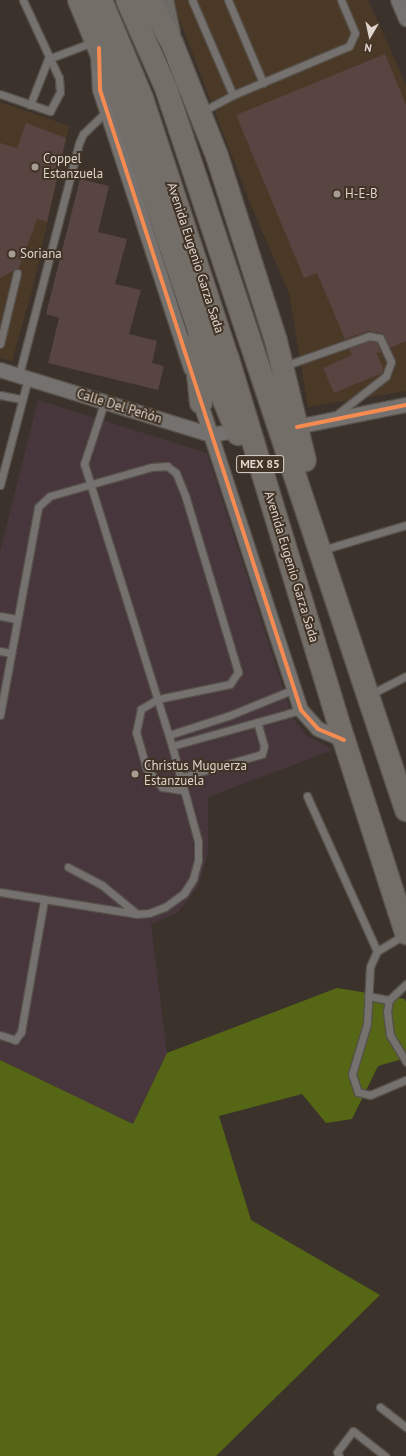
<!DOCTYPE html>
<html>
<head>
<meta charset="utf-8">
<style>
  body { margin:0 }
  #map { position:relative; width:406px; height:1456px; overflow:hidden; background:#3b332b; font-family:"PT Sans",sans-serif }
  div>[style] { position:absolute }
  .built>* { inset:0; background:#4b3928 }
  .medical>* { inset:0; background:#48363d }
  .forest>* { inset:0; background:#556614 }
  .building>* { inset:0; background:#584440 }
  .roads { filter:drop-shadow(1px 0 #57504a) drop-shadow(-1px 0 #57504a) drop-shadow(0 1px #57504a) drop-shadow(0 -1px #57504a) }
  .lane>* { height:7px; margin:-3.5px; padding:0 3.5px; transform-origin:3.5px; border-radius:3.5px; background:#74716e }
  .street>* { height:14px; margin:-7px; padding:0 7px; transform-origin:7px; border-radius:7px; background:#74716e }
  .secondary>* { height:20px; margin:-10px; padding:0 10px; transform-origin:10px; border-radius:10px; background:#6e6a65 }
  .highway>* { height:22px; margin:-11px; padding:0 11px; transform-origin:11px; border-radius:11px; background:#736e67 }
  .cycleway>* { height:4px; margin:-2px; padding:0 2px; transform-origin:2px; border-radius:2px; background:#f68b52 }
  .dots>* { width:11px; height:11px; translate:-50% -50%; box-sizing:border-box; border:2px solid #413325; border-radius:50% }
  span { translate:-50% -50%; white-space:nowrap; text-align:center; line-height:1.15; -webkit-text-stroke:4px #413325; paint-order:stroke }
  .shield-label span { padding:1px 3px; background:#413325; border:1px solid; border-radius:3px; -webkit-text-stroke-width:0 }
  .shield-label { font-size:12px; color:#dfd5cd; font-weight:700 }
  .poi-label { font-size:13px; color:#dfd5cd }
  .left { translate:0 -50%; text-align:left }
  .street-label { font-size:13px; color:#dfd5cd }
  .north { position:absolute; left:350px; top:16px; width:40px; height:40px; -webkit-text-stroke:3px #413325; paint-order:stroke; rotate:189deg; font-size:11px; font-weight:700; line-height:16px; text-align:center; color:#dfd5cd }
  .north::after { content:''; display:block; margin:auto; width:14px; height:18px; background:#dfd5cd; clip-path:polygon(50% 0,100% 100%,50% 72%,0 100%) }
</style>
</head>
<body>
<div id="map">
  <div class="built">
    <div style="clip-path:polygon(172px 0,368px 0,406px 85px,406px 391px,308px 407px,289px 293px,252px 208px)"></div>
    <div style="clip-path:polygon(0 102px,69px 126px,33px 287px,12px 361px,0 358px)"></div>
  </div>
  <div class="medical">
    <div style="clip-path:polygon(38px 400px,207px 453px,293px 718px,306px 735px,333px 750px,208px 797px,208px 853px,198px 887px,177px 913px,151px 924px,167px 1053px,133px 1124px,0 1060px,0 552px)"></div>
  </div>
  <div class="forest">
    <div style="clip-path:polygon(337px 988px,405px 999px,406px 1003px,406px 1058px,378px 1066px,352px 1119px,326px 1123px,302px 1094px,219px 1116px,251px 1220px,380px 1295px,216px 1456px,0 1456px,0 1060px,133px 1124px,167px 1053px)"></div>
  </div>
  <div class="building">
    <div style="clip-path:polygon(385px 54px,406px 105px,406px 341px,390px 348px,381px 333px,368px 331px,345px 339px,317px 273px,304px 278px,236px 115px)"></div>
    <div style="clip-path:polygon(26px 123px,66px 138px,47px 222px,37px 219px,19px 268px,0 278px,0 143px,17px 148px)"></div>
    <div style="clip-path:polygon(80px 179px,109px 186px,98px 232px,127px 239px,115px 284px,141px 290px,129px 334px,157px 341px,152px 363px,164px 366px,158px 390px,48px 363px,59px 318px,46px 314px)"></div>
    <div style="clip-path:polygon(369px 341px,377px 342px,381px 352px,376px 353px,383px 368px,382px 373px,334px 393px,323px 368px,352px 355px,349px 348px)"></div>
  </div>
  <div class="roads">
    <div class="lane">
      <div style="left:192px;top:0;width:103px;rotate:66.7deg"></div>
      <div style="left:228px;top:0;width:90px;rotate:67.1deg"></div>
      <div style="left:0;top:94px;width:53px;rotate:18.8deg"></div>
      <div style="left:50px;top:111px;width:21px;rotate:-62deg"></div>
      <div style="left:60px;top:92px;width:14px;rotate:-94deg"></div>
      <div style="left:59px;top:78px;width:86px;rotate:-114.8deg"></div>
      <div style="left:30px;top:105px;width:49px;rotate:-68.6deg"></div>
      <div style="left:48px;top:59px;width:48px;rotate:-20.7deg"></div>
      <div style="left:203px;top:111px;width:34px;rotate:-28deg"></div>
      <div style="left:233px;top:95px;width:126px;rotate:-22.9deg"></div>
      <div style="left:349px;top:46px;width:14px;rotate:-65deg"></div>
      <div style="left:355px;top:33px;width:36px;rotate:-113deg"></div>
      <div style="left:0;top:344px;width:73px;rotate:-76.5deg"></div>
      <div style="left:284px;top:366px;width:90px;rotate:-19.4deg"></div>
      <div style="left:369px;top:336px;width:11px;rotate:10deg"></div>
      <div style="left:380px;top:338px;width:26px;rotate:65deg"></div>
      <div style="left:391px;top:362px;width:15px;rotate:110deg"></div>
      <div style="left:386px;top:376px;width:65px;rotate:141.9deg"></div>
      <div style="left:19px;top:375px;width:240px;rotate:-75.5deg"></div>
      <div style="left:79px;top:143px;width:10px;rotate:-66deg"></div>
      <div style="left:83px;top:134px;width:33px;rotate:-44deg"></div>
      <div style="left:0;top:395px;width:21px;rotate:11deg"></div>
      <div style="left:0;top:485px;width:111px;rotate:-75.3deg"></div>
      <div style="left:322px;top:550px;width:88px;rotate:-16.6deg"></div>
      <div style="left:0;top:616px;width:17px;rotate:10deg"></div>
      <div style="left:0;top:651px;width:11px;rotate:10deg"></div>
      <div style="left:371px;top:694px;width:39px;rotate:-27deg"></div>
      <div style="left:0;top:715px;width:211px;rotate:-79.6deg"></div>
      <div style="left:38px;top:507px;width:16px;rotate:-43deg"></div>
      <div style="left:50px;top:496px;width:106px;rotate:-15.9deg"></div>
      <div style="left:152px;top:467px;width:15px;rotate:-4deg"></div>
      <div style="left:167px;top:466px;width:11px;rotate:38deg"></div>
      <div style="left:176px;top:473px;width:24px;rotate:68deg"></div>
      <div style="left:185px;top:495px;width:185px;rotate:73.3deg"></div>
      <div style="left:238px;top:672px;width:14px;rotate:124deg"></div>
      <div style="left:230px;top:684px;width:74px;rotate:168.2deg"></div>
      <div style="left:158px;top:699px;width:20px;rotate:150deg"></div>
      <div style="left:141px;top:709px;width:24px;rotate:102deg"></div>
      <div style="left:136px;top:732px;width:37px;rotate:74deg"></div>
      <div style="left:146px;top:768px;width:25px;rotate:50deg"></div>
      <div style="left:162px;top:787px;width:20px;rotate:9deg"></div>
      <div style="left:169px;top:735px;width:62px;rotate:-17.9deg"></div>
      <div style="left:228px;top:716px;width:71px;rotate:-22.2deg"></div>
      <div style="left:172px;top:746px;width:134px;rotate:-15.6deg"></div>
      <div style="left:179px;top:778px;width:86px;rotate:-16.1deg"></div>
      <div style="left:262px;top:754px;width:8px;rotate:-76deg"></div>
      <div style="left:264px;top:746px;width:25px;rotate:-106deg"></div>
      <div style="left:307px;top:796px;width:170px;rotate:65.7deg"></div>
      <div style="left:68px;top:867px;width:38px;rotate:28deg"></div>
      <div style="left:102px;top:885px;width:45px;rotate:39.6deg"></div>
      <div style="left:0;top:892px;width:139px;rotate:9.1deg"></div>
      <div style="left:137px;top:914px;width:12px;rotate:-5deg"></div>
      <div style="left:149px;top:913px;width:17px;rotate:-21deg"></div>
      <div style="left:165px;top:907px;width:24px;rotate:-36deg"></div>
      <div style="left:184px;top:893px;width:17px;rotate:-57deg"></div>
      <div style="left:193px;top:879px;width:20px;rotate:-75deg"></div>
      <div style="left:198px;top:860px;width:19px;rotate:-90deg"></div>
      <div style="left:198px;top:841px;width:98px;rotate:-105.3deg"></div>
      <div style="left:172px;top:746px;width:295px;rotate:-107.3deg"></div>
      <div style="left:84px;top:464px;width:64px;rotate:-71.8deg"></div>
      <div style="left:404px;top:935px;width:31px;rotate:149deg"></div>
      <div style="left:377px;top:951px;width:17px;rotate:114deg"></div>
      <div style="left:370px;top:967px;width:57px;rotate:93deg"></div>
      <div style="left:367px;top:1024px;width:52px;rotate:106.7deg"></div>
      <div style="left:352px;top:1074px;width:19px;rotate:72deg"></div>
      <div style="left:358px;top:1092px;width:12px;rotate:14deg"></div>
      <div style="left:370px;top:1095px;width:39px;rotate:-23deg"></div>
      <div style="left:406px;top:984px;width:23px;rotate:137deg"></div>
      <div style="left:389px;top:1000px;width:11px;rotate:100deg"></div>
      <div style="left:387px;top:1011px;width:24px;rotate:83deg"></div>
      <div style="left:390px;top:1035px;width:31px;rotate:59deg"></div>
      <div style="left:368px;top:996px;width:21px;rotate:11deg"></div>
      <div style="left:0;top:1035px;width:16px;rotate:18deg"></div>
      <div style="left:15px;top:1040px;width:10px;rotate:-53deg"></div>
      <div style="left:21px;top:1032px;width:134px;rotate:-80.1deg"></div>
      <div style="left:380px;top:1407px;width:33px;rotate:38deg"></div>
      <div style="left:339px;top:1456px;width:4px;rotate:-117deg"></div>
      <div style="left:337px;top:1452px;width:26px;rotate:-53deg"></div>
      <div style="left:353px;top:1431px;width:41px;rotate:38deg"></div>
    </div>
    <div class="street">
      <div style="left:398px;top:0;width:21px;rotate:67deg"></div>
      <div style="left:98px;top:54px;width:36px;rotate:87deg"></div>
      <div style="left:100px;top:90px;width:293px;rotate:71.9deg"></div>
      <div style="left:0;top:370px;width:221px;rotate:17.1deg"></div>
      <div style="left:211px;top:435px;width:25px;rotate:-9deg"></div>
      <div style="left:198px;top:395px;width:331px;rotate:71.9deg"></div>
      <div style="left:301px;top:710px;width:25px;rotate:48deg"></div>
      <div style="left:318px;top:729px;width:28px;rotate:23deg"></div>
      <div style="left:297px;top:427px;width:111px;rotate:-11.4deg"></div>
    </div>
    <div class="secondary">
      <div style="left:163px;top:0;width:34px;rotate:78deg"></div>
    </div>
    <div class="highway">
      <div style="left:79px;top:0;width:115px;rotate:67.5deg"></div>
      <div style="left:123px;top:106px;width:299px;rotate:71.3deg"></div>
      <div style="left:219px;top:389px;width:49px;rotate:67.1deg"></div>
      <div style="left:101px;top:0;width:106px;rotate:67.3deg"></div>
      <div style="left:142px;top:98px;width:275px;rotate:71.8deg"></div>
      <div style="left:228px;top:359px;width:398px;rotate:73.1deg"></div>
      <div style="left:344px;top:740px;width:203px;rotate:72.2deg"></div>
      <div style="left:127px;top:0;width:96px;rotate:66.1deg"></div>
      <div style="left:166px;top:88px;width:761px;rotate:71.61deg"></div>
      <div style="left:149px;top:0;width:49px;rotate:61.9deg"></div>
      <div style="left:172px;top:43px;width:122px;rotate:68.3deg"></div>
      <div style="left:217px;top:156px;width:194px;rotate:72.3deg"></div>
      <div style="left:276px;top:341px;width:123px;rotate:76.4deg"></div>
      <div style="left:195px;top:344px;width:59px;rotate:84.2deg"></div>
    </div>
  </div>
  <div class="cycleway">
    <div style="left:99px;top:48px;width:42px;rotate:88.6deg"></div>
    <div style="left:100px;top:90px;width:652px;rotate:72.04deg"></div>
    <div style="left:301px;top:710px;width:25px;rotate:48deg"></div>
    <div style="left:318px;top:729px;width:28px;rotate:23deg"></div>
    <div style="left:297px;top:427px;width:111px;rotate:-11.4deg"></div>
  </div>
  <div class="dots">
    <div style="left:35px;top:167px;background:#a69c94"></div>
    <div style="left:337px;top:194px;background:#a69c94"></div>
    <div style="left:12px;top:254px;background:#a69c94"></div>
    <div style="left:135px;top:774px;background:#a69c94"></div>
  </div>
  <div class="shield-label">
    <span style="left:260px;top:464px">MEX 85</span>
  </div>
  <div class="poi-label">
    <span class="left" style="left:43px;top:167px">Coppel<br>Estanzuela</span>
    <span class="left" style="left:345px;top:194px">H-E-B</span>
    <span class="left" style="left:20px;top:254px">Soriana</span>
    <span class="left" style="left:144px;top:774px">Christus Muguerza<br>Estanzuela</span>
  </div>
  <div class="street-label">
    <span style="left:195px;top:258px;rotate:72deg">Avenida Eugenio Garza Sada</span>
    <span style="left:119px;top:407px;rotate:17deg">Calle Del Peñón</span>
    <span style="left:291px;top:567px;rotate:73deg">Avenida Eugenio Garza Sada</span>
  </div>
  <div class="north">N</div>
</div>
</body>
</html>
